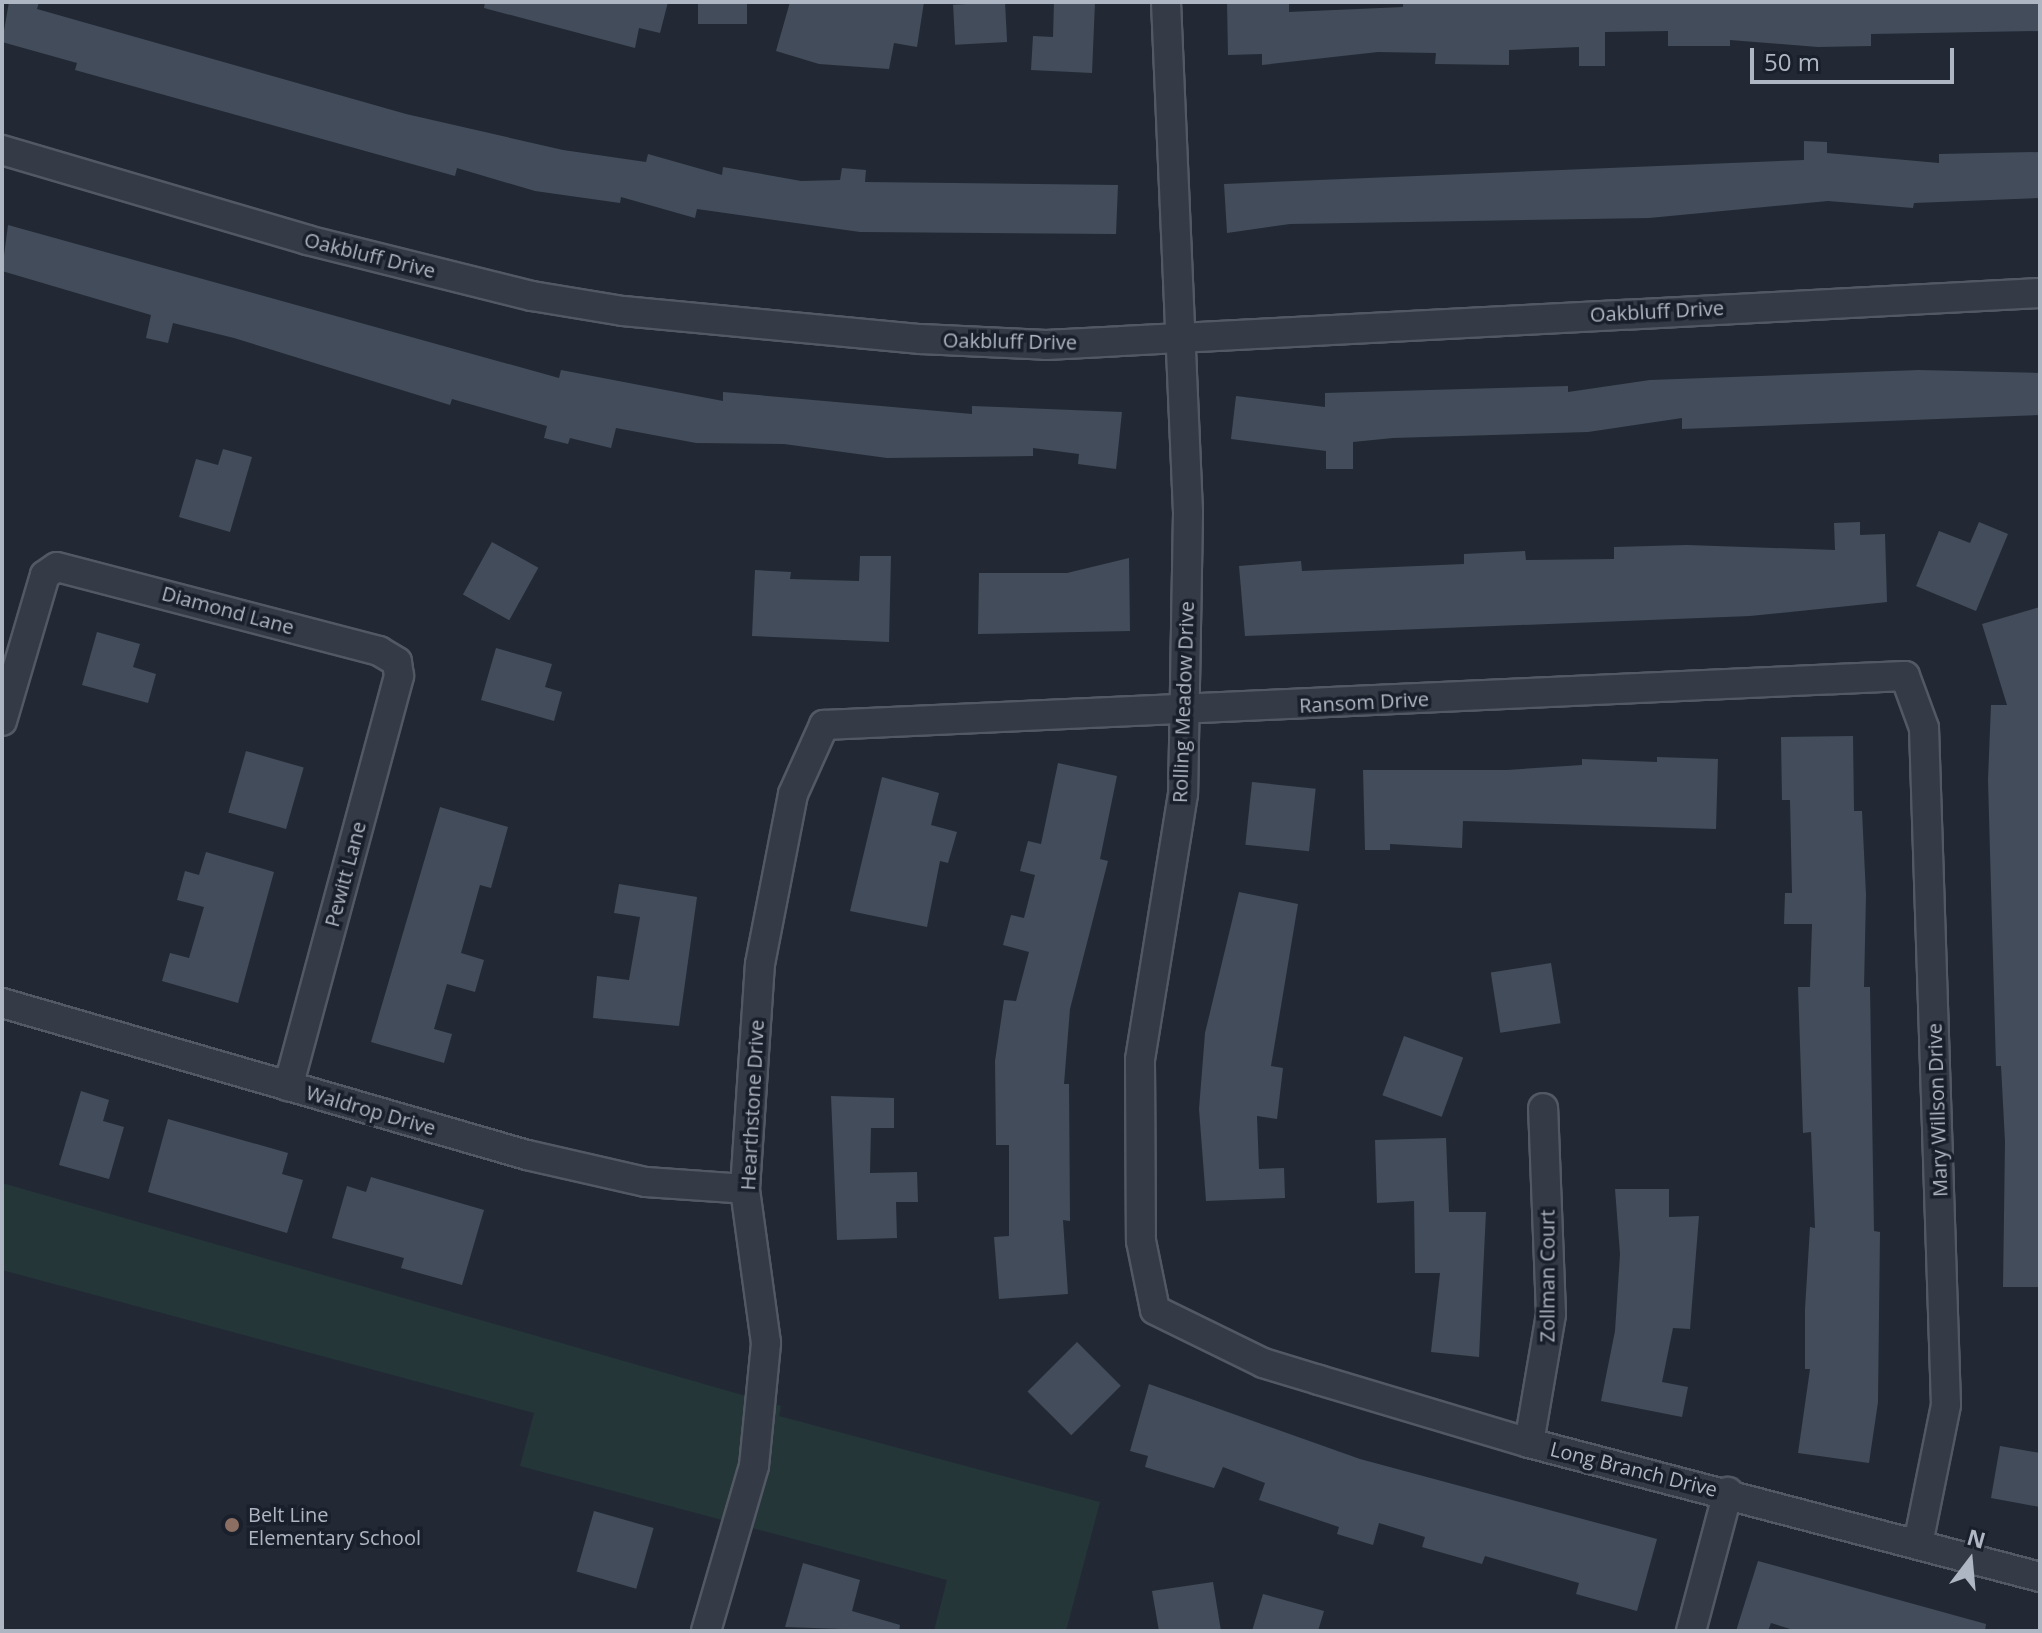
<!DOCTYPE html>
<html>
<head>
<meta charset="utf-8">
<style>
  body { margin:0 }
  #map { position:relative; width:2042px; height:1633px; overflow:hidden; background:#222935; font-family:"Open Sans",sans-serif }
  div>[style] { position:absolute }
  .green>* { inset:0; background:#243638 }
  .building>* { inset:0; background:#434c5a; transform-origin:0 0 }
  .roads { filter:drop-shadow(2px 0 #525964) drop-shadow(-2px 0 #525964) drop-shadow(0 2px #525964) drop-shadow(0 -2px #525964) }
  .minor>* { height:28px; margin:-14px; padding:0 14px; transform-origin:14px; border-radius:14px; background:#353b46 }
  .dots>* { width:22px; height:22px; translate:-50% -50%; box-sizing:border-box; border:4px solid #1a202b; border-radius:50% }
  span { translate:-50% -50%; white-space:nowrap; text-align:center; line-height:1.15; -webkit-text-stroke:7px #1a202b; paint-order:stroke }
  .street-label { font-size:20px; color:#afb6c3 }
  .poi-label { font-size:20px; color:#afb6c3 }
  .left { translate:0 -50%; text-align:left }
  .frame { position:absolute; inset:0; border:4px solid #afb6c3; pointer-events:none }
  .north { position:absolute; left:1930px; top:1521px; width:80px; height:80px; -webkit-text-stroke:6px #1a202b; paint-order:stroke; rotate:16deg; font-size:22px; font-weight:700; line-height:32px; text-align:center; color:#afb6c3 }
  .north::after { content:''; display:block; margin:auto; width:28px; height:36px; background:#afb6c3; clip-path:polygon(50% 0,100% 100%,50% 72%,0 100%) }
  .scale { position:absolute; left:1750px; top:48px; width:204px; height:36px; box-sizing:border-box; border:4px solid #afb6c3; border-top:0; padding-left:10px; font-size:24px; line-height:28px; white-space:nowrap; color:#afb6c3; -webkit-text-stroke:6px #1a202b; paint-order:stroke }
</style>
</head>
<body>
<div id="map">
  <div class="green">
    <div style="clip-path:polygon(2px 1183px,781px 1406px,779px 1416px,1100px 1502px,1066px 1631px,934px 1631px,947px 1580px,520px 1466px,534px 1413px,2px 1270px)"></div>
  </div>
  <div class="building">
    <div style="clip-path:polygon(9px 2px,39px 2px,37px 9px,406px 114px,563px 150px,646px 162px,648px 154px,722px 175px,723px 167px,801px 181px,840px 180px,842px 168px,866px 170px,865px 182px,1118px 185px,1116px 234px,860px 232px,697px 209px,695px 218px,621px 197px,620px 203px,535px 191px,457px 168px,455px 176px,75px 70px,77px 63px,2px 42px)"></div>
    <div style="clip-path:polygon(485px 2px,668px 2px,660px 33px,639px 28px,635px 48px,484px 8px)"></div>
    <div style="left:698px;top:2px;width:49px;height:22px"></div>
    <div style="clip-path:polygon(790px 2px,924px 2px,917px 47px,894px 43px,889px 69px,819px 64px,776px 51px)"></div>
    <div style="left:1005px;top:2px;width:40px;height:52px;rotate:87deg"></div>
    <div style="clip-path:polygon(1054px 2px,1095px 2px,1092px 73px,1031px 70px,1033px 36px,1053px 37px)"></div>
    <div style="clip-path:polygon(1227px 2px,1289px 2px,1289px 12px,1403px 7px,1403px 2px,2040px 2px,2040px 31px,1871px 34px,1871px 46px,1818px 47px,1730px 40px,1730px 46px,1668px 46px,1668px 31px,1605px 32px,1605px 66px,1579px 66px,1579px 47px,1509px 50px,1509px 65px,1435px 64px,1436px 53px,1378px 52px,1262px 65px,1262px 54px,1228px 55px)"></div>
    <div style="clip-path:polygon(1804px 141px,1827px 142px,1827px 153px,1939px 163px,1939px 154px,2040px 152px,2040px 198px,1914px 203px,1913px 208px,1828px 201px,1649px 218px,1290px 224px,1227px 233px,1224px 184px,1804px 160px)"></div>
    <div style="clip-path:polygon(8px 225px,559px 378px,561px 370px,723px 401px,723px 392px,972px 414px,972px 406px,1122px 412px,1116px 469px,1078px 464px,1079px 454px,1033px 448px,1033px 456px,887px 458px,784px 444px,696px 443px,616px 428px,611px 448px,570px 438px,568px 444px,544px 438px,547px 426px,452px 399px,450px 405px,234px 338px,173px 323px,168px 343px,146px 338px,151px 315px,2px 271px)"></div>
    <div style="clip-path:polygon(1919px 370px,2040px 373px,2040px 415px,1682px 429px,1682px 418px,1588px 432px,1393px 438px,1353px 442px,1353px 469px,1326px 469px,1326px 451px,1231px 439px,1236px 396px,1325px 407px,1325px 393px,1568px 386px,1568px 392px,1650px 380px)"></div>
    <div style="clip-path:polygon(223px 449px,252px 457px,230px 532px,179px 517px,196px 459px,218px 465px)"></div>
    <div style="clip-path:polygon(1860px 522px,1860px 535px,1885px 534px,1887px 602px,1750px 616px,1245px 636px,1239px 566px,1301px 561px,1302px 571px,1464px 564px,1464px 554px,1525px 551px,1526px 560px,1614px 559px,1614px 547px,1687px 545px,1835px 550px,1834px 523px)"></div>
    <div style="clip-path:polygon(1979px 522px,2008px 534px,1976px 611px,1916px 586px,1939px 531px,1970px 543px)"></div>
    <div style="left:492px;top:542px;width:53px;height:60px;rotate:29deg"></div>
    <div style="clip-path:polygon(860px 556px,891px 556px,889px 642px,752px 636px,755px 570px,791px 572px,790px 579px,859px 581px)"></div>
    <div style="clip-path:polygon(1129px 558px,1130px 631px,978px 634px,979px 573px,1067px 573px)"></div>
    <div style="clip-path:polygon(2040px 607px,2040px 1287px,2003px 1287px,2005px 1142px,2001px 1066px,1996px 1066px,1988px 780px,1991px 705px,2007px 705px,1982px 624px)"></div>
    <div style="clip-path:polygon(97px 632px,140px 644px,133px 667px,156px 674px,148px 703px,82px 685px)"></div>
    <div style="clip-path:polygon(496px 648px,552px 664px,545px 687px,562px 692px,554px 721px,481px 700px)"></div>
    <div style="clip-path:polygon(1853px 736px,1854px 811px,1862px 811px,1866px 895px,1864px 987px,1870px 987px,1874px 1231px,1880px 1232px,1878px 1402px,1869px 1463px,1798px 1453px,1810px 1369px,1805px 1369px,1805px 1309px,1810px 1227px,1815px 1228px,1811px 1132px,1803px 1133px,1798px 987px,1810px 987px,1812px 924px,1784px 924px,1785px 893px,1792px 893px,1790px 800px,1782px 800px,1781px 737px)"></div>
    <div style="left:246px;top:751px;width:60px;height:64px;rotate:16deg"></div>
    <div style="clip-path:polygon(1657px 757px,1718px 759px,1716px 829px,1463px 821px,1462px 848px,1390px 844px,1390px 850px,1365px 850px,1363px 770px,1507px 770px,1582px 765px,1582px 759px,1657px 762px)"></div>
    <div style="clip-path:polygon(1058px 763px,1117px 776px,1100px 859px,1108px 861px,1070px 1009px,1064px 1084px,1069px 1084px,1070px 1221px,1063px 1220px,1068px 1294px,999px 1299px,994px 1237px,1009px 1236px,1009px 1145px,996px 1145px,995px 1061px,1004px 1000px,1016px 1001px,1029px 952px,1003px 945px,1011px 915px,1024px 918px,1035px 875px,1020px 871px,1028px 841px,1041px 844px)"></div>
    <div style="clip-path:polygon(882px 777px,939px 793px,931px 825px,957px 832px,948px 863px,940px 861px,927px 927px,850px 911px)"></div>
    <div style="left:1252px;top:782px;width:64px;height:63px;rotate:6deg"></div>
    <div style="clip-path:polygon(440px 807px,508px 827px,491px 888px,480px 885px,461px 953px,484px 960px,475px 992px,447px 984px,434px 1029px,452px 1034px,444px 1063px,371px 1042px)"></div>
    <div style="clip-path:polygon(206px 852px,274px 872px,238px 1003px,162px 981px,170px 953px,189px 958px,204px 907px,177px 900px,185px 871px,199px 875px)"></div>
    <div style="clip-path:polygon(619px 884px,697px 897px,679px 1026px,593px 1018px,597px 976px,629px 980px,640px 917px,614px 913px)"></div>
    <div style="clip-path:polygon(1239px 892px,1298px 904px,1271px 1066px,1283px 1068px,1277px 1119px,1257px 1116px,1259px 1169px,1284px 1168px,1285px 1198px,1206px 1201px,1199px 1109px,1205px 1033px)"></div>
    <div style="left:1551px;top:963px;width:61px;height:61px;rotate:81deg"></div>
    <div style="left:1404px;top:1036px;width:63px;height:63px;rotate:20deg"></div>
    <div style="clip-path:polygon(81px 1091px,109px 1100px,103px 1121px,124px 1127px,109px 1179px,59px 1165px)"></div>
    <div style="clip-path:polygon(831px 1096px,894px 1098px,894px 1128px,871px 1128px,870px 1173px,917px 1172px,918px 1202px,896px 1202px,897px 1238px,837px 1240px)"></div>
    <div style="clip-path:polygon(168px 1119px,288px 1153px,282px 1174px,303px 1180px,287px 1233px,148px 1192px)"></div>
    <div style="clip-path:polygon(1446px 1138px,1449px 1212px,1486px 1212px,1479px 1357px,1431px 1352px,1440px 1273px,1415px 1273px,1414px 1201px,1377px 1203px,1375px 1140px)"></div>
    <div style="clip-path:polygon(371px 1177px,484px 1210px,462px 1285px,401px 1268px,404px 1258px,332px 1238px,347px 1186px,366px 1192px)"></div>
    <div style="clip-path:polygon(1615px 1189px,1669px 1189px,1669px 1217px,1699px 1216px,1690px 1329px,1673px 1328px,1662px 1382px,1688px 1387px,1682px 1417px,1601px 1401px,1615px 1331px,1620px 1254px)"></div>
    <div style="left:1077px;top:1342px;width:62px;height:70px;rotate:45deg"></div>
    <div style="clip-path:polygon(1149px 1384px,1360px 1459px,1657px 1539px,1637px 1611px,1576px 1594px,1579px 1583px,1485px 1556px,1482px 1564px,1422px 1547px,1425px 1537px,1379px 1523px,1373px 1545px,1337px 1534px,1339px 1527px,1259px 1500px,1265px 1483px,1223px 1467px,1214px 1488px,1145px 1467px,1148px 1456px,1130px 1451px)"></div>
    <div style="clip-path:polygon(2000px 1446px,2040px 1453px,2040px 1507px,1991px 1498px)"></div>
    <div style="left:594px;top:1511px;width:62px;height:63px;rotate:16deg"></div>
    <div style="clip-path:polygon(1758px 1561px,1986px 1624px,1985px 1631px,1797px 1631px,1771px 1623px,1768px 1631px,1736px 1631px)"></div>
    <div style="clip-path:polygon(803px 1563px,860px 1580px,852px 1611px,900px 1625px,899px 1631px,785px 1627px)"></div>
    <div style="clip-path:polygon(1213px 1582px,1221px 1631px,1159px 1631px,1152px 1591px)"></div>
    <div style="clip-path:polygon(1263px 1594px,1324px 1611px,1318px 1631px,1252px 1631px)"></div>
  </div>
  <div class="roads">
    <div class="minor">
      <div style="left:1166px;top:2px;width:511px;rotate:87.53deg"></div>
      <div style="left:1188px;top:513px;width:281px;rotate:91deg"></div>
      <div style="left:1183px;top:794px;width:269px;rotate:99.2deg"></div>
      <div style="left:1140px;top:1060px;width:181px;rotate:89.7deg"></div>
      <div style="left:1141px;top:1241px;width:70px;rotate:78.5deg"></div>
      <div style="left:1155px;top:1310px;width:120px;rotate:26.1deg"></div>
      <div style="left:1263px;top:1363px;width:59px;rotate:16.9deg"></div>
      <div style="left:1319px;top:1380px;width:219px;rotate:16.7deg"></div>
      <div style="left:1529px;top:1443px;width:528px;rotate:14.69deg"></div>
      <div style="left:2px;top:150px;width:318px;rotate:16.4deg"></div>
      <div style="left:307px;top:240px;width:232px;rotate:14deg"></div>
      <div style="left:532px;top:296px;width:92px;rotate:9.4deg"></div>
      <div style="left:623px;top:311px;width:299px;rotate:5.4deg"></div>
      <div style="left:921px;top:339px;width:125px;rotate:2.7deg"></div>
      <div style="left:1046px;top:345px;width:995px;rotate:-2.99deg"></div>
      <div style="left:2px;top:721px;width:152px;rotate:-73.6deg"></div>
      <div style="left:45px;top:575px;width:14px;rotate:-34deg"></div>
      <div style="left:57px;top:567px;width:333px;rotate:14.6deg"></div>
      <div style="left:379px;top:651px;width:21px;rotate:31deg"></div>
      <div style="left:397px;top:662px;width:14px;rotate:82deg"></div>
      <div style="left:399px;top:676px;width:425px;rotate:105.1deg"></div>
      <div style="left:2px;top:1003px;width:547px;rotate:16.15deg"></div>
      <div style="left:527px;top:1155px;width:122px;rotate:12.8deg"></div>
      <div style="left:646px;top:1182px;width:99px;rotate:4deg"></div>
      <div style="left:1529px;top:1443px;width:131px;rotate:-80.3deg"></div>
      <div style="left:1551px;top:1314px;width:206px;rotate:-92.2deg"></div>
      <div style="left:706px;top:1631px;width:172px;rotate:-73.8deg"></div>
      <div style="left:754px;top:1466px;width:124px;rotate:-84.4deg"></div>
      <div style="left:766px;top:1343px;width:155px;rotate:-97.8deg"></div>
      <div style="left:745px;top:1189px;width:225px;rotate:-86.2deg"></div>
      <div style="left:760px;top:964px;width:173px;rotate:-79deg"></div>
      <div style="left:793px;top:794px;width:76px;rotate:-65.8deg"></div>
      <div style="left:824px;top:725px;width:1082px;rotate:-2.6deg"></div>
      <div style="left:1905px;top:676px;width:55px;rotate:69.9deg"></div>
      <div style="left:1924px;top:728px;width:677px;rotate:88.14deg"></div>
      <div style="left:1946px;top:1405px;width:142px;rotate:101.4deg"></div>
      <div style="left:1691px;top:1631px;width:144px;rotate:-75.1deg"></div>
    </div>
  </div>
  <div class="dots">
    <div style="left:232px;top:1525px;background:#8d6e63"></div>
  </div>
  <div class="street-label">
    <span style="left:370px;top:255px;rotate:14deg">Oakbluff Drive</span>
    <span style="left:1657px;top:311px;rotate:-3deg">Oakbluff Drive</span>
    <span style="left:1010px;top:341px;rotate:1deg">Oakbluff Drive</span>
    <span style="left:228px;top:610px;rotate:15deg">Diamond Lane</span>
    <span style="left:1183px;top:702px;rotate:-88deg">Rolling Meadow Drive</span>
    <span style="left:1364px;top:702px;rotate:-3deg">Ransom Drive</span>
    <span style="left:345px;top:874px;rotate:-75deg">Pewitt Lane</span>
    <span style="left:752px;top:1105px;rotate:-87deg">Hearthstone Drive</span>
    <span style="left:371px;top:1110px;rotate:16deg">Waldrop Drive</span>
    <span style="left:1937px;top:1110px;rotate:-92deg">Mary Willson Drive</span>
    <span style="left:1547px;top:1276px;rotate:-90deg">Zollman Court</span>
    <span style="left:1634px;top:1469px;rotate:14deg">Long Branch Drive</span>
  </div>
  <div class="poi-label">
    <span class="left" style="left:248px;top:1526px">Belt Line<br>Elementary School</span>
  </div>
  <div class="frame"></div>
  <div class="north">N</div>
  <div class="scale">50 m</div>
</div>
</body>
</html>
